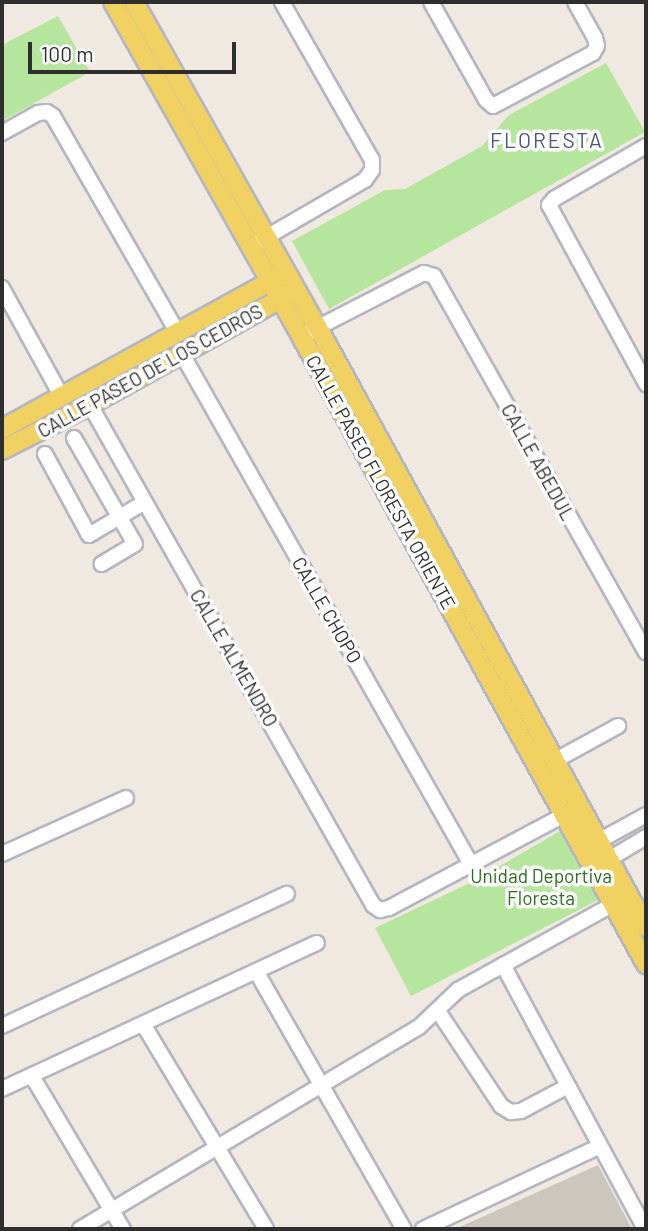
<!DOCTYPE html>
<html>
<head>
<meta charset="utf-8">
<style>
  body { margin:0 }
  #map { position:relative; width:648px; height:1231px; overflow:hidden; background:#efe9e1; font-family:Barlow,sans-serif }
  div>[style] { position:absolute }
  .green>* { inset:0; background:#b6e59e }
  .building>* { inset:0; background:#cbc7bf }
  .roads { filter:drop-shadow(2px 0 #b4b7c1) drop-shadow(-2px 0 #b4b7c1) drop-shadow(0 2px #b4b7c1) drop-shadow(0 -2px #b4b7c1) }
  .minor>* { height:14px; margin:-7px; padding:0 7px; transform-origin:7px; border-radius:7px; background:#fff }
  .major>* { height:18px; margin:-9px; padding:0 9px; transform-origin:9px; border-radius:9px; background:#f2d163 }
  span { translate:-50% -50%; white-space:nowrap; text-align:center; line-height:1.15; -webkit-text-stroke:7px #fff; paint-order:stroke }
  .street-label { font-size:19px; color:#2e2e2e }
  .park-label { font-size:19px; color:#2c6e1b }
  .neighbourhood-label { font-size:21px; color:#4d5680; letter-spacing:2px }
  .frame { position:absolute; inset:0; border:4px solid #2e2e2e; pointer-events:none }
  .scale { position:absolute; left:28px; top:42px; width:208px; height:32px; box-sizing:border-box; border:4px solid #2e2e2e; border-top:0; padding-left:9px; font-size:21px; line-height:24px; white-space:nowrap; color:#2e2e2e; -webkit-text-stroke:5px #fff; paint-order:stroke }
</style>
</head>
<body>
<div id="map">
  <div class="green">
    <div style="clip-path:polygon(58px 16px,90px 72px,2px 121px,2px 45px)"></div>
    <div style="clip-path:polygon(606px 63px,645px 132px,329px 309px,292px 241px,385px 190px,405px 189px,482px 146px,509px 115px)"></div>
    <div style="clip-path:polygon(562px 830px,598px 900px,411px 996px,375px 928px,474px 881px)"></div>
  </div>
  <div class="building">
    <div style="clip-path:polygon(598px 1165px,632px 1229px,455px 1229px)"></div>
  </div>
  <div class="roads">
    <div class="minor">
      <div style="left:431px;top:2px;width:112px;rotate:60.7deg"></div>
      <div style="left:486px;top:100px;width:9px;rotate:41deg"></div>
      <div style="left:493px;top:106px;width:113px;rotate:-27.9deg"></div>
      <div style="left:593px;top:53px;width:8px;rotate:-60deg"></div>
      <div style="left:597px;top:46px;width:8px;rotate:-104deg"></div>
      <div style="left:595px;top:38px;width:41px;rotate:-119.1deg"></div>
      <div style="left:2px;top:133px;width:41px;rotate:-29.1deg"></div>
      <div style="left:38px;top:113px;width:9px;rotate:-6deg"></div>
      <div style="left:47px;top:112px;width:7px;rotate:34deg"></div>
      <div style="left:53px;top:116px;width:249px;rotate:60.1deg"></div>
      <div style="left:646px;top:146px;width:106px;rotate:150.1deg"></div>
      <div style="left:554px;top:199px;width:8px;rotate:130deg"></div>
      <div style="left:549px;top:205px;width:204px;rotate:61.5deg"></div>
      <div style="left:258px;top:242px;width:124px;rotate:-30.1deg"></div>
      <div style="left:365px;top:180px;width:12px;rotate:-55deg"></div>
      <div style="left:372px;top:170px;width:10px;rotate:-90deg"></div>
      <div style="left:372px;top:160px;width:182px;rotate:-119.7deg"></div>
      <div style="left:2px;top:288px;width:124px;rotate:61.2deg"></div>
      <div style="left:309px;top:332px;width:129px;rotate:-27.2deg"></div>
      <div style="left:424px;top:273px;width:10px;rotate:17deg"></div>
      <div style="left:434px;top:276px;width:432px;rotate:60.6deg"></div>
      <div style="left:182px;top:354px;width:588px;rotate:60.47deg"></div>
      <div style="left:90px;top:405px;width:575px;rotate:60.49deg"></div>
      <div style="left:373px;top:905px;width:9px;rotate:36deg"></div>
      <div style="left:380px;top:910px;width:9px;rotate:-13deg"></div>
      <div style="left:389px;top:908px;width:208px;rotate:-28deg"></div>
      <div style="left:74px;top:438px;width:122px;rotate:60.1deg"></div>
      <div style="left:135px;top:544px;width:39px;rotate:149deg"></div>
      <div style="left:45px;top:454px;width:92px;rotate:61.5deg"></div>
      <div style="left:89px;top:535px;width:65px;rotate:-30.5deg"></div>
      <div style="left:556px;top:760px;width:71px;rotate:-28.7deg"></div>
      <div style="left:584px;top:849px;width:71px;rotate:-28.7deg"></div>
      <div style="left:2px;top:854px;width:136px;rotate:-24.3deg"></div>
      <div style="left:601px;top:864px;width:52px;rotate:-31deg"></div>
      <div style="left:503px;top:965px;width:300px;rotate:61.7deg"></div>
      <div style="left:256px;top:971px;width:297px;rotate:60.2deg"></div>
      <div style="left:438px;top:1011px;width:114px;rotate:56.4deg"></div>
      <div style="left:501px;top:1106px;width:12px;rotate:31deg"></div>
      <div style="left:511px;top:1112px;width:10px;rotate:-6deg"></div>
      <div style="left:521px;top:1111px;width:53px;rotate:-28deg"></div>
      <div style="left:143px;top:1024px;width:239px;rotate:59deg"></div>
      <div style="left:2px;top:1026px;width:314px;rotate:-24.9deg"></div>
      <div style="left:32px;top:1076px;width:178px;rotate:59.3deg"></div>
      <div style="left:2px;top:1089px;width:347px;rotate:-24.9deg"></div>
      <div style="left:80px;top:1229px;width:395px;rotate:-30.8deg"></div>
      <div style="left:419px;top:1027px;width:54px;rotate:-43.5deg"></div>
      <div style="left:458px;top:990px;width:186px;rotate:-28.9deg"></div>
      <div style="left:423px;top:1229px;width:195px;rotate:-25.1deg"></div>
    </div>
    <div class="major">
      <div style="left:113px;top:2px;width:383px;rotate:60.6deg"></div>
      <div style="left:301px;top:336px;width:717px;rotate:61.22deg"></div>
      <div style="left:134px;top:2px;width:374px;rotate:60.6deg"></div>
      <div style="left:318px;top:328px;width:683px;rotate:61.3deg"></div>
      <div style="left:2px;top:429px;width:314px;rotate:-28.8deg"></div>
      <div style="left:2px;top:450px;width:99px;rotate:-27.1deg"></div>
      <div style="left:90px;top:405px;width:227px;rotate:-29.1deg"></div>
    </div>
  </div>
  <div class="street-label">
    <span style="left:150px;top:371px;rotate:-29deg">CALLE PASEO DE LOS CEDROS</span>
    <span style="left:538px;top:462px;rotate:61deg">CALLE ABEDUL</span>
    <span style="left:381px;top:482px;rotate:61deg">CALLE PASEO FLORESTA ORIENTE</span>
    <span style="left:327px;top:610px;rotate:60deg">CALLE CHOPO</span>
    <span style="left:234px;top:658px;rotate:60deg">CALLE ALMENDRO</span>
  </div>
  <div class="park-label">
    <span style="left:541px;top:887px">Unidad Deportiva<br>Floresta</span>
  </div>
  <div class="neighbourhood-label">
    <span style="left:547px;top:140px">FLORESTA</span>
  </div>
  <div class="frame"></div>
  <div class="scale">100 m</div>
</div>
</body>
</html>
